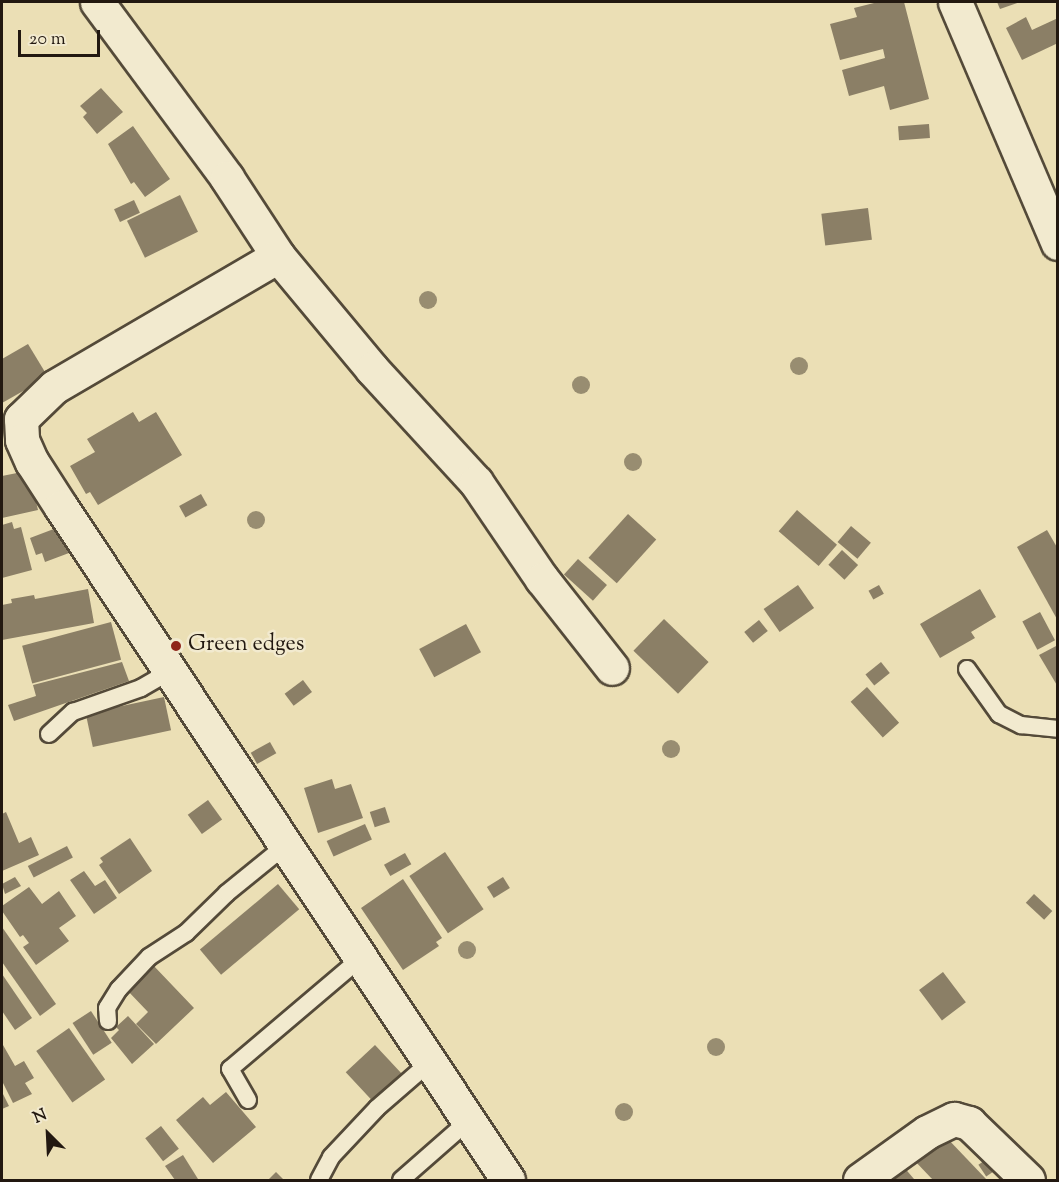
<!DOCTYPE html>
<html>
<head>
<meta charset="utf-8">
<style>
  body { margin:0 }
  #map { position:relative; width:1059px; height:1182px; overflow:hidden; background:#ebdfb5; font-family:"Sorts Mill Goudy",serif }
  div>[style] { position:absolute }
  .building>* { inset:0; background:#8b7f66; transform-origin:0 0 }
  .roads { filter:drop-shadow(2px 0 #544a39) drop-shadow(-2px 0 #544a39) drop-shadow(0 2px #544a39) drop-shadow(0 -2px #544a39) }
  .service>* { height:16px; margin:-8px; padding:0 8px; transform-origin:8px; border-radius:8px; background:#f2eacf }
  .minor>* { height:33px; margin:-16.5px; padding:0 16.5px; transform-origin:16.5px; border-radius:16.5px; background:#f2eacf }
  .trees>* { width:18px; height:18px; margin:-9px; border-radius:50%; background:#988d71 }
  .dots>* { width:16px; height:16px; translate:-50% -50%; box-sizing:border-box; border:3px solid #f2eacf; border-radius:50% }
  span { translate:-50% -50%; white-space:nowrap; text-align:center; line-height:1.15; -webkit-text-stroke:5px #f2eacf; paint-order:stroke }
  .poi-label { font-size:22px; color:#221810 }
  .left { translate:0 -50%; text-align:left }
  .frame { position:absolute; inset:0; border:3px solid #221810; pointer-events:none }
  .north { position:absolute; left:18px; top:1104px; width:60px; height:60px; -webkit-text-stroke:4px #f2eacf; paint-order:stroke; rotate:336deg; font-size:16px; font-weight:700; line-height:24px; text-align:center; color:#221810 }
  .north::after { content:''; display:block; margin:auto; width:21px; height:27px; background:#221810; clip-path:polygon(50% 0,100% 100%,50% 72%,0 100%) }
  .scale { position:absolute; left:18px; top:30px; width:82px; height:27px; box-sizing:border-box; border:3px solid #221810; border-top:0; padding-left:8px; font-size:18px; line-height:21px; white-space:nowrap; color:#221810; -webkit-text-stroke:4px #f2eacf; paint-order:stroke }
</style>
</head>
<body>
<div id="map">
  <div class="building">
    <div style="clip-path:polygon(878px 2px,904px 2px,929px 99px,890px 110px,884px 86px,849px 96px,842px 70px,885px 58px,883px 49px,840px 60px,830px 24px,857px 17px,854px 8px)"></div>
    <div style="clip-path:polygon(997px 2px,1020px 2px,1000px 9px)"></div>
    <div style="clip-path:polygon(1026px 17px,1032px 30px,1058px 18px,1058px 43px,1022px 60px,1006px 28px)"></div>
    <div style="clip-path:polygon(101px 88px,123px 112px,97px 134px,83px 117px,87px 113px,80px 106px)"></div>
    <div style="left:929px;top:124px;width:14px;height:31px;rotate:86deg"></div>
    <div style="clip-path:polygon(133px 126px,170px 179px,145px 197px,134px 182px,131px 184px,108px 144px)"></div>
    <div style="left:180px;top:195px;width:41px;height:59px;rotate:64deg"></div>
    <div style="left:134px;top:200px;width:14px;height:22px;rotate:65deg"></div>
    <div style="left:868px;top:208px;width:32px;height:47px;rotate:83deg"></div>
    <div style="clip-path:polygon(28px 344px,48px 377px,2px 403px,2px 359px)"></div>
    <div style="clip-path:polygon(133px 412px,139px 422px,156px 412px,182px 455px,98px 505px,90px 492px,86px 494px,70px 466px,95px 452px,87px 439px)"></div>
    <div style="clip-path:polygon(22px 472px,25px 486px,32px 485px,38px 510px,2px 518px,2px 476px)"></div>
    <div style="left:201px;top:494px;width:13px;height:25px;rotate:61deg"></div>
    <div style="left:797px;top:510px;width:53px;height:28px;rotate:41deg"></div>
    <div style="left:628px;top:514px;width:38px;height:59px;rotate:42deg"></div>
    <div style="clip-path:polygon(12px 522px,14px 529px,21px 527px,32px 570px,2px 578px,2px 525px)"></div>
    <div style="left:851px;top:526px;width:26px;height:21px;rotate:40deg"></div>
    <div style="clip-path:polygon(59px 527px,69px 553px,45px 562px,42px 553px,36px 555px,30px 538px)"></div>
    <div style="clip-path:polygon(1047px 530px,1058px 549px,1058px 621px,1017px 547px)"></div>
    <div style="left:842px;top:550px;width:22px;height:20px;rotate:43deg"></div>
    <div style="left:578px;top:559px;width:39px;height:21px;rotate:42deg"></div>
    <div style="left:798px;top:585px;width:28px;height:42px;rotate:55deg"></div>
    <div style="left:879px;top:585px;width:10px;height:12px;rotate:61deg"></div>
    <div style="clip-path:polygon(88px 589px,94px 623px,2px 640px,2px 605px,12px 603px,11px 599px,34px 595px,35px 599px)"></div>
    <div style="clip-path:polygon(980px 589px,996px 617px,971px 632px,975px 638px,940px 658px,920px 624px)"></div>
    <div style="left:1040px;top:612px;width:32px;height:20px;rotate:62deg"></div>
    <div style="left:664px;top:619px;width:62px;height:44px;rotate:44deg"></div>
    <div style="left:759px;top:620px;width:14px;height:19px;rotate:51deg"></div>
    <div style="left:111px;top:622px;width:39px;height:92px;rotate:75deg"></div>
    <div style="left:466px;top:624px;width:32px;height:53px;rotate:62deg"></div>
    <div style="clip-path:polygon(1058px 645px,1058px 687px,1039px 655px)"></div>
    <div style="clip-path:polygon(122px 662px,129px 681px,14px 721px,8px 705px,36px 696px,33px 685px)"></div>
    <div style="left:881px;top:662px;width:14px;height:20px;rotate:51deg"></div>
    <div style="left:303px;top:680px;width:15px;height:23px;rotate:53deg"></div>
    <div style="left:867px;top:687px;width:48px;height:22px;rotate:48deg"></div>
    <div style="left:164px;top:697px;width:34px;height:80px;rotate:78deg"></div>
    <div style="left:270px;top:742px;width:13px;height:22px;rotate:61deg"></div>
    <div style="clip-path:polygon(332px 779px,335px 789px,351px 784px,363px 818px,318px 833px,304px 788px)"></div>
    <div style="left:208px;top:800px;width:24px;height:25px;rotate:54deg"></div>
    <div style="left:385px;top:807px;width:16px;height:16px;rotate:72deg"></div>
    <div style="clip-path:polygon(6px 812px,19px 843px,31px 837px,39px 855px,2px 871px,2px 814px)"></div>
    <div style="left:365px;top:824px;width:17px;height:42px;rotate:66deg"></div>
    <div style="clip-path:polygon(130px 838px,152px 871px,119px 894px,99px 865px,103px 862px,100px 858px)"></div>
    <div style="left:67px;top:846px;width:13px;height:44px;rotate:63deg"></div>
    <div style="left:445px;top:852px;width:69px;height:43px;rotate:56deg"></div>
    <div style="left:405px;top:853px;width:13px;height:24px;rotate:61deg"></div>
    <div style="clip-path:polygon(84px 871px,95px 886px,105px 880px,117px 898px,94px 914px,70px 880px)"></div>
    <div style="clip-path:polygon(15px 877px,21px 886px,5px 894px,2px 884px)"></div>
    <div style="left:503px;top:877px;width:13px;height:19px;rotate:58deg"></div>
    <div style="clip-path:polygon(403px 879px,442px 938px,436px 942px,439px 946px,403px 970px,361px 908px)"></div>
    <div style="left:278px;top:884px;width:33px;height:102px;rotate:50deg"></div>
    <div style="clip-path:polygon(29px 887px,42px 904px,59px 891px,76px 916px,59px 928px,69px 941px,36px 965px,23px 947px,29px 943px,23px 935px,20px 937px,2px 911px,2px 906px)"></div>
    <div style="left:1034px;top:894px;width:25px;height:12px;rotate:43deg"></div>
    <div style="clip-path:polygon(2px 927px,56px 1004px,40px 1016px,2px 962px)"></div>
    <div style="clip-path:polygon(152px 964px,194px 1008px,156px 1044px,136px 1024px,148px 1012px,126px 989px)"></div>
    <div style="left:943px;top:972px;width:38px;height:30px;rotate:53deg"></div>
    <div style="clip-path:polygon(2px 974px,32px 1018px,15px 1030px,2px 1011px)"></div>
    <div style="left:91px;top:1011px;width:38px;height:22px;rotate:57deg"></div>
    <div style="clip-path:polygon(128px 1016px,154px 1044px,132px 1064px,111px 1038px,119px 1030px,116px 1027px)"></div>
    <div style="left:69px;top:1028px;width:63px;height:40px;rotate:55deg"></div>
    <div style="clip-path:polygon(3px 1045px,15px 1066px,24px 1061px,34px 1078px,25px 1083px,32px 1094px,13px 1103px,2px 1081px)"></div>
    <div style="left:375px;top:1045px;width:40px;height:40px;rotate:47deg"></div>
    <div style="clip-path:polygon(2px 1092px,9px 1106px,2px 1109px)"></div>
    <div style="clip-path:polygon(226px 1092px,256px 1127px,213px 1163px,176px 1120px,203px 1097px,210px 1105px)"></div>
    <div style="left:161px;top:1126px;width:29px;height:20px;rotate:52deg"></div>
    <div style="clip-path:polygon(946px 1137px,987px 1180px,933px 1180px,913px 1159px)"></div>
    <div style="clip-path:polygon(183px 1155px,198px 1179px,196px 1180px,175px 1180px,165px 1166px)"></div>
    <div style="left:990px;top:1157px;width:14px;height:14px;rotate:56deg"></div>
    <div style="clip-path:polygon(897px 1159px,914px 1179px,913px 1180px,885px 1180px)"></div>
    <div style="clip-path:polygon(276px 1172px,284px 1180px,268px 1180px)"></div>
  </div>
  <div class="roads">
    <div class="service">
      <div style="left:967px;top:669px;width:55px;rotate:54.6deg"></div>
      <div style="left:999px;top:714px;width:25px;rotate:27deg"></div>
      <div style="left:1021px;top:725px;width:37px;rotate:6deg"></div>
      <div style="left:49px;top:734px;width:33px;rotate:-43deg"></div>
      <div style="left:73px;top:712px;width:72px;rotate:-19.4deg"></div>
      <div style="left:141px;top:688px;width:34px;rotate:-30deg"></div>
      <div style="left:108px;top:1021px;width:13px;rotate:-94deg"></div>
      <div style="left:107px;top:1008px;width:22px;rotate:-58deg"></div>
      <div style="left:119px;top:989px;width:44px;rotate:-46.8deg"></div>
      <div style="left:149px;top:957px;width:44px;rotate:-33deg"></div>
      <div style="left:186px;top:933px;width:57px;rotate:-44.3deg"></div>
      <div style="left:227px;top:893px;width:76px;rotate:-39.1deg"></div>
      <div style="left:248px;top:1100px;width:36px;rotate:-120deg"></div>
      <div style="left:230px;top:1069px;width:172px;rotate:-40.3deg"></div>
      <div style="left:319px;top:1180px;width:26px;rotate:-62deg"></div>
      <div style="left:331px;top:1157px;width:67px;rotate:-46.8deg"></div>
      <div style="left:377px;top:1108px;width:69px;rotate:-40.9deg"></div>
      <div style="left:401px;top:1180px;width:88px;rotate:-41.3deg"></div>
    </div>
    <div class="minor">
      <div style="left:97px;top:2px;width:219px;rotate:53.5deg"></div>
      <div style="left:227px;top:178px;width:93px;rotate:56.8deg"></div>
      <div style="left:278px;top:256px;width:147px;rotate:50.2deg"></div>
      <div style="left:372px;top:369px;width:154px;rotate:47.4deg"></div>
      <div style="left:476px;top:482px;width:117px;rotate:55.8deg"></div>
      <div style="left:542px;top:579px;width:113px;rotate:51.8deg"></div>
      <div style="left:955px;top:2px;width:262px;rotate:66.9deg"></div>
      <div style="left:278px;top:256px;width:259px;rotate:149.7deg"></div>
      <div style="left:54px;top:387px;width:46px;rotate:135.9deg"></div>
      <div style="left:21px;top:419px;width:21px;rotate:87deg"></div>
      <div style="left:22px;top:440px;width:24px;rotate:66deg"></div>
      <div style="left:32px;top:462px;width:54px;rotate:57.2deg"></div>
      <div style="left:61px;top:507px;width:808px;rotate:56.41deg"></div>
      <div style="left:860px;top:1180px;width:82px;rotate:-35.6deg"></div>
      <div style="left:927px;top:1132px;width:30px;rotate:-26deg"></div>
      <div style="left:954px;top:1119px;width:16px;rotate:15deg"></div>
      <div style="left:969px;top:1123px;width:82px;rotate:44deg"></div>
    </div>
  </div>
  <div class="trees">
    <div style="left:428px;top:300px"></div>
    <div style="left:799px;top:366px"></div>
    <div style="left:581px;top:385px"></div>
    <div style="left:633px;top:462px"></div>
    <div style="left:256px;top:520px"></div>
    <div style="left:671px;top:749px"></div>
    <div style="left:467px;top:950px"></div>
    <div style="left:716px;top:1047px"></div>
    <div style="left:624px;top:1112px"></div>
  </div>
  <div class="dots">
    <div style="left:176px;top:646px;background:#8f2418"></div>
  </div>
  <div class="poi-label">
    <span class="left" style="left:188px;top:646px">Green edges</span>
  </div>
  <div class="frame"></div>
  <div class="north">N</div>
  <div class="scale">20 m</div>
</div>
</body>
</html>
